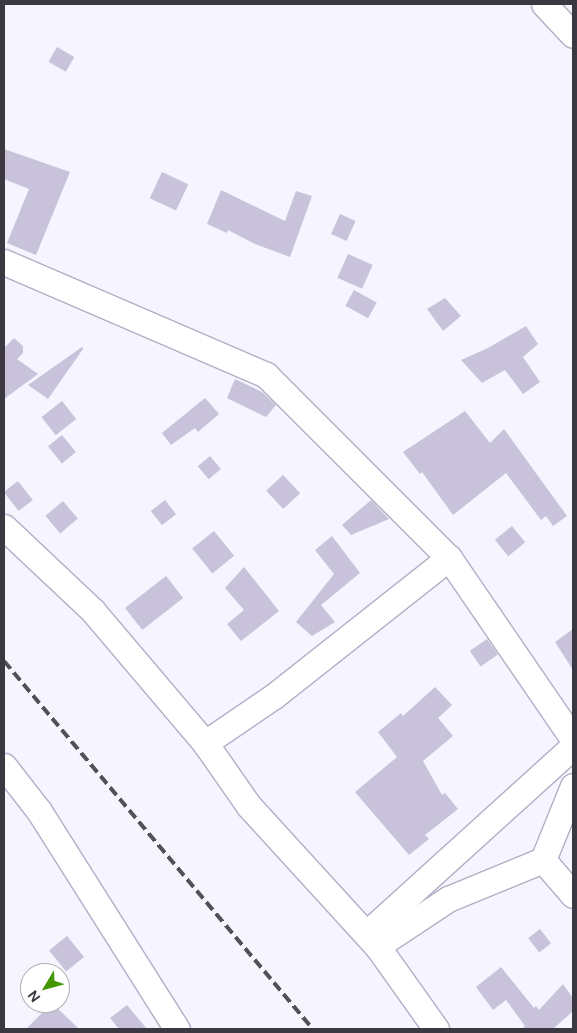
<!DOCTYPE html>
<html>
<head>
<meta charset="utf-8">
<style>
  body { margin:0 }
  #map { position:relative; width:577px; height:1033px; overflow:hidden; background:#f6f4fe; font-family:"DM Sans",sans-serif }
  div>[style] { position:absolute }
  .building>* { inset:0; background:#c8c2db; transform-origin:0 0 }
  .roads { filter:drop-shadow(1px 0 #b4aec6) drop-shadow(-1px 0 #b4aec6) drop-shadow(0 1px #b4aec6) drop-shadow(0 -1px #b4aec6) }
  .street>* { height:25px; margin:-12.5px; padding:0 12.5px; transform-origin:12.5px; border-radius:12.5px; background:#fff }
  .rail>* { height:4px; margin-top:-2px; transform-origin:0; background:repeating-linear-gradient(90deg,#524f59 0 10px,transparent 0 15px) }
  span { translate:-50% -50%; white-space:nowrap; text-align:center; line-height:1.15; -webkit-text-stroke:4px #fff; paint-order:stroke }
  .frame { position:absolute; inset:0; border:5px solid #3b3842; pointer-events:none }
  .north { position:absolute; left:20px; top:963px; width:50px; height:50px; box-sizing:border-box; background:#fff; border:1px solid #b1afb3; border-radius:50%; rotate:233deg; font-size:14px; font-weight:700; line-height:20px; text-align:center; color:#3b3842 }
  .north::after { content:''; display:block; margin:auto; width:18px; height:22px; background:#439706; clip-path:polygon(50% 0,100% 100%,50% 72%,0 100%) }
</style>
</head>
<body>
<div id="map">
  <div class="building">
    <div style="left:57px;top:47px;width:20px;height:17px;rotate:30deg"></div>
    <div style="clip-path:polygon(4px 149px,70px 172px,36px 255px,7px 243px,29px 189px,4px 179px)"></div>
    <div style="left:162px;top:172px;width:29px;height:29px;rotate:25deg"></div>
    <div style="clip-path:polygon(221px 190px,285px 221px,296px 191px,312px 196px,290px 257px,255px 244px,228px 230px,227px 233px,207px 224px)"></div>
    <div style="left:340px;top:214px;width:17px;height:22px;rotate:24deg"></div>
    <div style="left:348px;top:254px;width:27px;height:26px;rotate:24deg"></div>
    <div style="left:354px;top:290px;width:26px;height:18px;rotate:29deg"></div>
    <div style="clip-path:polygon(445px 298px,461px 316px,443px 331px,427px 309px)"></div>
    <div style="clip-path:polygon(526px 326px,538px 344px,523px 357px,540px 382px,523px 394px,505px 370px,482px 383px,461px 360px,488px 348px)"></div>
    <div style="clip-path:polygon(14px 338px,23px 346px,23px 353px,17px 359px,38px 374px,4px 399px,4px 348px)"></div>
    <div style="clip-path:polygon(82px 347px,83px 349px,48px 399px,28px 385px)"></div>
    <div style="clip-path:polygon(235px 379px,262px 392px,276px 405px,266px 417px,227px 398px)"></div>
    <div style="clip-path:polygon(205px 398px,219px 414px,198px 432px,195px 428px,171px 445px,162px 433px)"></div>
    <div style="left:62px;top:401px;width:23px;height:26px;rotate:52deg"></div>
    <div style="clip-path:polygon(465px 411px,490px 443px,504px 429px,567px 516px,553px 526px,546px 516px,541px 520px,506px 473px,453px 515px,422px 472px,420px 474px,403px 452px)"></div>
    <div style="left:62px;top:435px;width:22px;height:18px;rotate:51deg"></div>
    <div style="left:210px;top:456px;width:17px;height:16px;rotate:50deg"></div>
    <div style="left:283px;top:475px;width:25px;height:23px;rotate:47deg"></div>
    <div style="left:18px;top:481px;width:24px;height:18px;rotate:52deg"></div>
    <div style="left:165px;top:500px;width:18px;height:18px;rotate:52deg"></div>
    <div style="clip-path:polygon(371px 500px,389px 519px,351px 535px,342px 525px)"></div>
    <div style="left:63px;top:501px;width:23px;height:23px;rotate:50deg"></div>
    <div style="left:512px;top:526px;width:21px;height:22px;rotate:51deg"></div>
    <div style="left:214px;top:531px;width:32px;height:28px;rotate:51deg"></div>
    <div style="clip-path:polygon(332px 536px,360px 573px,321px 605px,335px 622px,312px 636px,296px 622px,334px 574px,315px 550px)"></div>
    <div style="clip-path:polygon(244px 567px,279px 611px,241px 641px,227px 624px,244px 610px,225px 588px)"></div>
    <div style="left:166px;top:576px;width:28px;height:52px;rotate:52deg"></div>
    <div style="clip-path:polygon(573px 629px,573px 670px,555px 642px)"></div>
    <div style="left:487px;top:639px;width:19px;height:21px;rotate:55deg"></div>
    <div style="clip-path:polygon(435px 687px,452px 705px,438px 718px,453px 736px,423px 761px,442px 795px,445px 793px,458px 809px,425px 835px,429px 839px,409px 855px,355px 792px,397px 757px,378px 732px,401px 713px,403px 716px)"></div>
    <div style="left:540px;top:929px;width:18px;height:15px;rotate:52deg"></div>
    <div style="left:67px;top:936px;width:27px;height:23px;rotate:51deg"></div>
    <div style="clip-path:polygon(501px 967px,534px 1008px,536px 1006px,539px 1010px,563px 984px,573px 998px,573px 1011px,553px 1029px,522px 1029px,525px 1026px,506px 1000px,493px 1010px,476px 987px)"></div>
    <div style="clip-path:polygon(52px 1003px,79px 1029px,26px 1029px)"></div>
    <div style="clip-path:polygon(127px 1005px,147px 1029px,119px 1029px,110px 1018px)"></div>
  </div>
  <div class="roads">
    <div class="street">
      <div style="left:544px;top:4px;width:42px;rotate:46.9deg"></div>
      <div style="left:4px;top:262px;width:285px;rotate:23.3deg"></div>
      <div style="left:266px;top:375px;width:259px;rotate:45deg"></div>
      <div style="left:449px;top:558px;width:219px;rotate:55.6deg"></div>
      <div style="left:4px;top:527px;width:122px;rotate:43.3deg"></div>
      <div style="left:93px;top:611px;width:173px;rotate:49.7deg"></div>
      <div style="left:205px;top:743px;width:77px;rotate:55.1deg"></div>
      <div style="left:249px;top:806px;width:190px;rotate:47.6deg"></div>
      <div style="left:377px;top:946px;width:102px;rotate:54.6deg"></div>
      <div style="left:205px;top:743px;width:83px;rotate:-34.3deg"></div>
      <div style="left:274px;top:696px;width:223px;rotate:-38.3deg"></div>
      <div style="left:4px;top:766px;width:57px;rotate:52.1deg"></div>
      <div style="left:39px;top:811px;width:258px;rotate:57.7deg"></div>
      <div style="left:573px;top:786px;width:80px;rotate:112.1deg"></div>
      <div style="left:543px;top:860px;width:46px;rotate:49.4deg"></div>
      <div style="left:366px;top:934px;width:280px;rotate:-42.2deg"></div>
      <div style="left:377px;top:946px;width:85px;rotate:-33.5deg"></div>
      <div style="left:448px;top:899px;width:103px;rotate:-22.3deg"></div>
    </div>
  </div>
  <div class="rail">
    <div style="left:4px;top:661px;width:481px;rotate:50deg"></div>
  </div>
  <div class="frame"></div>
  <div class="north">N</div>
</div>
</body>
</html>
